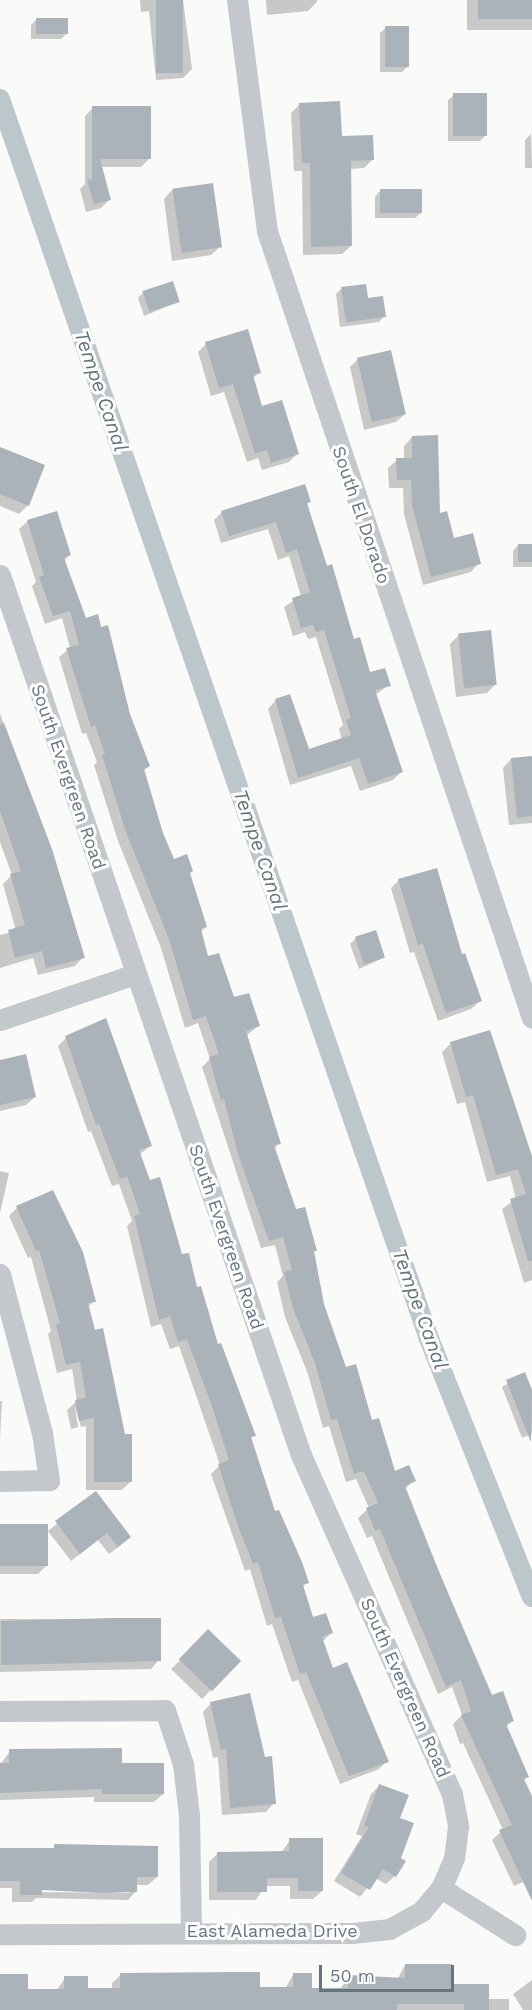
<!DOCTYPE html>
<html>
<head>
<meta charset="utf-8">
<style>
  body { margin:0 }
  #map { position:relative; width:532px; height:2010px; overflow:hidden; background:#fafaf8; font-family:"Work Sans",sans-serif }
  div>[style] { position:absolute }
  .shadow>* { inset:0; background:#0003; transform-origin:0 0 }
  .canal>* { height:20px; margin:-10px; padding:0 10px; transform-origin:10px; border-radius:10px; background:#bbc7cb }
  .building>* { inset:0; background:#aab3b9; transform-origin:0 0 }
  .minor>* { height:21px; margin:-10.5px; padding:0 10.5px; transform-origin:10.5px; border-radius:10.5px; background:#c3c8cc }
  span { translate:-50% -50%; white-space:nowrap; text-align:center; line-height:1.15; -webkit-text-stroke:6px #fff; paint-order:stroke }
  .street-label { font-size:18px; color:#657683 }
  .water-label { font-size:20px; color:#60757c; font-style:italic }
  .scale { position:absolute; left:319px; top:1965px; width:135px; height:27px; box-sizing:border-box; border:3px solid #657683; border-top:0; padding-left:8px; font-size:18px; line-height:21px; white-space:nowrap; color:#657683; -webkit-text-stroke:4px #fff; paint-order:stroke }
</style>
</head>
<body>
<div id="map">
  <div class="shadow">
    <div style="clip-path:polygon(140px 0,183px 0,192px 69px,183px 78px,156px 80px,149px 11px,141px 12px)"></div>
    <div style="clip-path:polygon(266px 0,317px 0,317px 2px,308px 11px,267px 15px)"></div>
    <div style="left:467px;top:0;width:65px;height:30px"></div>
    <div style="clip-path:polygon(37px 19px,66px 34px,61px 39px,31px 39px,31px 25px)"></div>
    <div style="clip-path:polygon(386px 28px,408px 66px,402px 72px,380px 72px,380px 33px)"></div>
    <div style="clip-path:polygon(454px 95px,485px 136px,480px 141px,448px 141px,448px 100px)"></div>
    <div style="clip-path:polygon(300px 104px,373px 159px,364px 168px,350px 169px,351px 246px,342px 254px,303px 255px,302px 171px,294px 171px,291px 113px)"></div>
    <div style="clip-path:polygon(93px 108px,149px 159px,141px 167px,100px 167px,109px 200px,101px 208px,86px 212px,80px 189px,85px 184px,85px 116px)"></div>
    <div style="clip-path:polygon(531px 134px,532px 168px,525px 168px,525px 140px)"></div>
    <div style="clip-path:polygon(172px 190px,220px 247px,211px 255px,172px 261px,164px 199px)"></div>
    <div style="clip-path:polygon(380px 191px,421px 213px,415px 218px,375px 218px,375px 197px)"></div>
    <div style="clip-path:polygon(342px 288px,366px 300px,384px 316px,379px 322px,340px 327px,336px 294px)"></div>
    <div style="clip-path:polygon(144px 292px,178px 302px,144px 316px,138px 298px)"></div>
    <div style="clip-path:polygon(206px 344px,260px 372px,252px 379px,261px 408px,297px 454px,289px 462px,262px 470px,258px 458px,247px 462px,224px 392px,211px 396px,198px 352px)"></div>
    <div style="clip-path:polygon(358px 359px,405px 414px,396px 422px,364px 430px,350px 367px)"></div>
    <div style="clip-path:polygon(412px 437px,438px 515px,453px 540px,479px 563px,471px 572px,423px 585px,404px 514px,403px 488px,389px 488px,388px 468px,397px 460px,404px 459px,404px 446px)"></div>
    <div style="clip-path:polygon(0 452px,28px 505px,19px 514px,0 506px)"></div>
    <div style="clip-path:polygon(309px 502px,306px 505px,353px 641px,369px 674px,389px 685px,375px 695px,401px 772px,393px 780px,360px 791px,351px 766px,290px 785px,268px 709px,276px 700px,308px 751px,342px 740px,339px 729px,343px 725px,316px 637px,308px 639px,305px 632px,293px 636px,284px 607px,301px 596px,289px 556px,278px 560px,268px 529px,221px 543px,214px 520px,222px 512px)"></div>
    <div style="clip-path:polygon(28px 521px,69px 555px,64px 561px,85px 619px,149px 766px,143px 771px,161px 833px,173px 860px,189px 874px,206px 927px,200px 932px,207px 958px,233px 999px,258px 1026px,246px 1036px,279px 1143px,274px 1149px,295px 1211px,315px 1250px,312px 1253px,322px 1304px,345px 1369px,394px 1473px,414px 1480px,405px 1489px,491px 1697px,512px 1721px,506px 1727px,527px 1777px,523px 1781px,532px 1800px,532px 1890px,528px 1880px,514px 1886px,492px 1840px,503px 1830px,463px 1743px,460px 1744px,453px 1724px,462px 1715px,452px 1687px,438px 1694px,372px 1536px,367px 1538px,358px 1518px,369px 1508px,356px 1479px,346px 1482px,329px 1426px,323px 1428px,308px 1374px,285px 1317px,277px 1282px,283px 1276px,275px 1245px,261px 1248px,202px 1067px,210px 1059px,198px 1023px,185px 1028px,161px 948px,118px 841px,94px 765px,97px 762px,86px 733px,82px 734px,59px 657px,70px 648px,62px 618px,45px 624px,32px 586px,36px 582px,19px 529px)"></div>
    <div style="clip-path:polygon(518px 545px,532px 545px,532px 567px,513px 567px,513px 551px)"></div>
    <div style="clip-path:polygon(458px 636px,496px 684px,487px 693px,456px 697px,450px 644px)"></div>
    <div style="clip-path:polygon(0 713px,83px 957px,75px 966px,38px 975px,33px 958px,0 968px,0 935px,16px 931px,3px 884px,12px 875px,0 842px)"></div>
    <div style="clip-path:polygon(532px 757px,532px 823px,509px 825px,503px 768px,511px 759px)"></div>
    <div style="clip-path:polygon(399px 880px,461px 956px,480px 1001px,471px 1009px,438px 1021px,414px 952px,410px 953px,391px 888px)"></div>
    <div style="clip-path:polygon(356px 938px,383px 958px,359px 969px,350px 944px)"></div>
    <div style="clip-path:polygon(66px 1038px,150px 1146px,139px 1155px,254px 1435px,250px 1439px,274px 1513px,307px 1582px,302px 1587px,312px 1619px,331px 1633px,322px 1642px,332px 1670px,387px 1761px,379px 1769px,340px 1784px,298px 1680px,292px 1682px,272px 1624px,267px 1626px,250px 1569px,245px 1571px,211px 1474px,220px 1465px,179px 1346px,170px 1349px,161px 1324px,151px 1327px,127px 1226px,132px 1221px,119px 1184px,112px 1186px,91px 1131px,88px 1132px,58px 1046px)"></div>
    <div style="clip-path:polygon(451px 1043px,532px 1161px,532px 1280px,524px 1283px,502px 1209px,516px 1199px,510px 1176px,487px 1182px,465px 1102px,457px 1104px,442px 1052px)"></div>
    <div style="clip-path:polygon(0 1061px,35px 1097px,26px 1105px,0 1111px)"></div>
    <div style="clip-path:polygon(0 1171px,9px 1173px,0 1213px)"></div>
    <div style="clip-path:polygon(17px 1208px,94px 1301px,88px 1307px,131px 1481px,122px 1490px,86px 1490px,86px 1426px,81px 1427px,75px 1406px,78px 1427px,71px 1429px,67px 1410px,77px 1401px,72px 1369px,57px 1373px,48px 1334px,51px 1331px,31px 1257px,28px 1258px,9px 1216px)"></div>
    <div style="clip-path:polygon(524px 1374px,532px 1394px,532px 1434px,522px 1438px,502px 1387px)"></div>
    <div style="clip-path:polygon(0 1401px,2px 1401px,0 1439px)"></div>
    <div style="clip-path:polygon(95px 1493px,121px 1545px,109px 1554px,98px 1540px,71px 1561px,48px 1531px)"></div>
    <div style="clip-path:polygon(0 1526px,46px 1566px,38px 1574px,0 1574px)"></div>
    <div style="clip-path:polygon(0 1619px,159px 1619px,159px 1660px,151px 1669px,0 1672px)"></div>
    <div style="left:208px;top:1631px;width:43px;height:53px;rotate:44deg"></div>
    <div style="clip-path:polygon(211px 1703px,274px 1803px,266px 1812px,222px 1815px,218px 1757px,213px 1758px,203px 1712px)"></div>
    <div style="clip-path:polygon(10px 1751px,163px 1794px,154px 1802px,94px 1802px,94px 1797px,0 1800px,0 1765px)"></div>
    <div style="clip-path:polygon(379px 1786px,398px 1819px,395px 1876px,386px 1884px,375px 1878px,360px 1897px,334px 1881px,362px 1836px,356px 1834px,371px 1794px)"></div>
    <div style="clip-path:polygon(290px 1840px,322px 1891px,313px 1899px,290px 1899px,290px 1886px,265px 1886px,256px 1900px,209px 1900px,209px 1862px,218px 1853px,281px 1853px)"></div>
    <div style="clip-path:polygon(evenodd,0 1849px,157px 1877px,148px 1885px,136px 1885px,136px 1891px,128px 1900px,36px 1898px,32px 1902px,12px 1902px,12px 1888px,0 1888px,0 1849px,34px 1889px,130px 1890px,130px 1893px,34px 1892px,34px 1889px)"></div>
    <div style="clip-path:polygon(405px 1965px,487px 1999px,509px 1999px,509px 2010px,0 2010px,0 1977px,27px 1991px,56px 1991px,65px 1978px,86px 1989px,112px 1989px,112px 1983px,121px 1975px,285px 1989px,293px 1975px,310px 1989px,340px 1989px,349px 1977px,397px 1980px)"></div>
    <div style="clip-path:polygon(532px 1980px,532px 2010px,523px 2010px,513px 1994px)"></div>
  </div>
  <div class="canal">
    <div style="left:0;top:99px;width:1309px;rotate:70.91deg"></div>
    <div style="left:428px;top:1336px;width:281px;rotate:68.3deg"></div>
  </div>
  <div class="building">
    <div style="left:156px;top:0;width:27px;height:73px"></div>
    <div style="left:478px;top:0;width:54px;height:19px"></div>
    <div style="left:36px;top:18px;width:32px;height:16px"></div>
    <div style="left:385px;top:26px;width:24px;height:41px"></div>
    <div style="left:453px;top:93px;width:34px;height:43px"></div>
    <div style="clip-path:polygon(340px 101px,342px 136px,373px 135px,374px 160px,351px 161px,352px 246px,311px 247px,310px 163px,302px 163px,299px 103px)"></div>
    <div style="clip-path:polygon(92px 106px,151px 106px,151px 159px,100px 159px,111px 200px,94px 204px,87px 180px,92px 179px)"></div>
    <div style="left:213px;top:183px;width:65px;height:41px;rotate:82deg"></div>
    <div style="left:380px;top:189px;width:42px;height:24px"></div>
    <div style="left:173px;top:281px;width:22px;height:32px;rotate:72deg"></div>
    <div style="clip-path:polygon(366px 284px,368px 298px,383px 296px,386px 317px,346px 322px,341px 287px)"></div>
    <div style="clip-path:polygon(248px 329px,261px 373px,253px 375px,262px 406px,282px 400px,299px 454px,271px 463px,267px 450px,255px 454px,233px 384px,219px 388px,205px 342px)"></div>
    <div style="left:391px;top:350px;width:66px;height:35px;rotate:77deg"></div>
    <div style="clip-path:polygon(438px 435px,440px 513px,447px 511px,454px 538px,473px 533px,481px 564px,431px 577px,412px 505px,411px 480px,397px 480px,396px 458px,412px 458px,412px 436px)"></div>
    <div style="clip-path:polygon(0 447px,45px 465px,29px 506px,0 494px)"></div>
    <div style="clip-path:polygon(305px 484px,311px 502px,307px 503px,327px 566px,332px 564px,354px 639px,360px 637px,370px 672px,385px 668px,391px 686px,375px 690px,403px 772px,368px 784px,359px 758px,298px 778px,275px 699px,290px 694px,309px 749px,351px 735px,346px 720px,351px 718px,324px 630px,316px 632px,313px 625px,301px 628px,292px 598px,310px 592px,297px 549px,286px 553px,276px 522px,229px 536px,221px 511px)"></div>
    <div style="clip-path:polygon(57px 511px,71px 555px,64px 558px,86px 618px,98px 614px,101px 627px,108px 625px,130px 714px,150px 766px,144px 769px,163px 833px,174px 859px,187px 854px,193px 871px,190px 873px,207px 927px,201px 929px,208px 956px,219px 953px,234px 997px,249px 993px,260px 1026px,246px 1031px,281px 1144px,274px 1145px,296px 1209px,305px 1207px,317px 1251px,314px 1251px,324px 1304px,346px 1367px,356px 1364px,372px 1420px,379px 1418px,395px 1471px,409px 1465px,416px 1481px,405px 1486px,439px 1572px,492px 1695px,503px 1691px,514px 1721px,506px 1724px,529px 1777px,524px 1779px,532px 1796px,532px 1901px,499px 1830px,512px 1825px,461px 1715px,471px 1711px,461px 1680px,446px 1687px,380px 1529px,375px 1531px,366px 1508px,378px 1503px,364px 1471px,354px 1474px,337px 1419px,331px 1420px,316px 1366px,293px 1308px,284px 1272px,292px 1270px,283px 1237px,269px 1241px,238px 1154px,224px 1099px,221px 1100px,209px 1057px,219px 1054px,206px 1016px,193px 1020px,169px 939px,126px 832px,102px 755px,105px 754px,95px 725px,91px 727px,66px 648px,79px 645px,70px 611px,53px 616px,39px 577px,44px 575px,27px 520px)"></div>
    <div style="left:518px;top:544px;width:14px;height:18px"></div>
    <div style="left:491px;top:630px;width:55px;height:33px;rotate:84deg"></div>
    <div style="clip-path:polygon(4px 723px,52px 849px,85px 958px,46px 968px,42px 951px,15px 958px,8px 930px,25px 925px,10px 874px,21px 871px,0 811px,0 724px)"></div>
    <div style="clip-path:polygon(532px 756px,532px 816px,517px 818px,511px 758px)"></div>
    <div style="clip-path:polygon(437px 868px,462px 954px,465px 953px,482px 1001px,446px 1013px,423px 944px,418px 945px,398px 879px)"></div>
    <div style="left:376px;top:930px;width:29px;height:22px;rotate:72deg"></div>
    <div style="clip-path:polygon(106px 1018px,152px 1146px,139px 1150px,150px 1180px,160px 1177px,182px 1254px,189px 1253px,197px 1287px,201px 1286px,218px 1344px,221px 1343px,256px 1436px,251px 1437px,275px 1511px,279px 1510px,302px 1562px,309px 1583px,303px 1585px,313px 1617px,326px 1613px,333px 1633px,322px 1637px,333px 1668px,347px 1662px,389px 1762px,349px 1776px,306px 1672px,300px 1674px,281px 1617px,275px 1618px,258px 1562px,253px 1564px,238px 1526px,218px 1464px,229px 1460px,212px 1406px,187px 1339px,178px 1342px,170px 1316px,159px 1320px,134px 1216px,140px 1214px,127px 1176px,120px 1179px,99px 1124px,96px 1125px,65px 1036px)"></div>
    <div style="clip-path:polygon(490px 1030px,532px 1156px,532px 1261px,528px 1261px,510px 1199px,526px 1194px,518px 1169px,496px 1175px,473px 1095px,466px 1097px,450px 1042px)"></div>
    <div style="clip-path:polygon(26px 1054px,36px 1097px,0 1105px,0 1060px)"></div>
    <div style="clip-path:polygon(53px 1190px,83px 1252px,96px 1302px,88px 1303px,95px 1330px,103px 1328px,125px 1434px,132px 1434px,132px 1482px,94px 1482px,94px 1418px,79px 1421px,75px 1400px,86px 1398px,80px 1362px,66px 1365px,56px 1324px,60px 1323px,39px 1250px,36px 1251px,16px 1206px)"></div>
    <div style="clip-path:polygon(525px 1372px,532px 1390px,531px 1442px,506px 1380px)"></div>
    <div style="clip-path:polygon(96px 1491px,131px 1537px,118px 1547px,107px 1533px,80px 1554px,55px 1521px)"></div>
    <div style="left:0;top:1524px;width:48px;height:42px"></div>
    <div style="clip-path:polygon(113px 1618px,161px 1618px,161px 1661px,1px 1665px,1px 1621px)"></div>
    <div style="left:208px;top:1629px;width:46px;height:42px;rotate:44deg"></div>
    <div style="clip-path:polygon(250px 1693px,265px 1757px,272px 1756px,276px 1804px,230px 1808px,226px 1749px,221px 1750px,210px 1702px)"></div>
    <div style="clip-path:polygon(122px 1748px,122px 1763px,164px 1763px,164px 1794px,102px 1794px,102px 1789px,0 1793px,0 1763px,9px 1763px,9px 1749px)"></div>
    <div style="clip-path:polygon(379px 1784px,409px 1795px,400px 1818px,414px 1823px,401px 1858px,406px 1861px,396px 1877px,383px 1869px,370px 1890px,341px 1873px,369px 1827px,364px 1826px)"></div>
    <div style="clip-path:polygon(289px 1838px,323px 1838px,323px 1891px,298px 1891px,298px 1878px,267px 1878px,267px 1892px,217px 1892px,217px 1852px,289px 1851px)"></div>
    <div style="clip-path:polygon(54px 1844px,158px 1846px,158px 1877px,137px 1877px,137px 1892px,102px 1893px,42px 1890px,42px 1895px,20px 1895px,20px 1881px,0 1881px,0 1848px,54px 1848px)"></div>
    <div style="clip-path:polygon(405px 1964px,452px 1964px,452px 1984px,489px 1984px,489px 2010px,464px 2010px,464px 2004px,397px 2004px,397px 2010px,0 2010px,0 1974px,28px 1974px,28px 1989px,64px 1989px,64px 1976px,88px 1976px,88px 1988px,120px 1988px,120px 1973px,236px 1972px,260px 1972px,260px 1987px,293px 1987px,293px 1973px,312px 1973px,312px 1988px,348px 1988px,348px 1975px,405px 1978px)"></div>
  </div>
  <div class="minor">
    <div style="left:237px;top:0;width:233px;rotate:82.6deg"></div>
    <div style="left:267px;top:231px;width:830px;rotate:71.39deg"></div>
    <div style="left:0;top:575px;width:930px;rotate:71.12deg"></div>
    <div style="left:301px;top:1455px;width:371px;rotate:66deg"></div>
    <div style="left:452px;top:1794px;width:33px;rotate:79deg"></div>
    <div style="left:458px;top:1826px;width:32px;rotate:97deg"></div>
    <div style="left:454px;top:1858px;width:33px;rotate:113deg"></div>
    <div style="left:441px;top:1888px;width:30px;rotate:130deg"></div>
    <div style="left:422px;top:1911px;width:37px;rotate:151deg"></div>
    <div style="left:390px;top:1929px;width:37px;rotate:174deg"></div>
    <div style="left:353px;top:1933px;width:353px;rotate:179.8deg"></div>
    <div style="left:0;top:1020px;width:143px;rotate:-18.8deg"></div>
    <div style="left:0;top:1274px;width:164px;rotate:75.2deg"></div>
    <div style="left:42px;top:1433px;width:48px;rotate:81.5deg"></div>
    <div style="left:49px;top:1480px;width:49px;rotate:178.8deg"></div>
    <div style="left:0;top:1711px;width:165px;rotate:-0.3deg"></div>
    <div style="left:165px;top:1710px;width:57px;rotate:71.6deg"></div>
    <div style="left:183px;top:1764px;width:51px;rotate:83.3deg"></div>
    <div style="left:189px;top:1815px;width:116px;rotate:89deg"></div>
    <div style="left:441px;top:1888px;width:88px;rotate:32.4deg"></div>
  </div>
  <div class="street-label">
    <span style="left:361px;top:515px;rotate:71deg">South El Dorado</span>
    <span style="left:68px;top:777px;rotate:71deg">South Evergreen Road</span>
    <span style="left:226px;top:1237px;rotate:71deg">South Evergreen Road</span>
    <span style="left:405px;top:1688px;rotate:66deg">South Evergreen Road</span>
    <span style="left:272px;top:1931px">East Alameda Drive</span>
  </div>
  <div class="water-label">
    <span style="left:101px;top:391px;rotate:71deg">Tempe Canal</span>
    <span style="left:260px;top:850px;rotate:71deg">Tempe Canal</span>
    <span style="left:420px;top:1309px;rotate:70deg">Tempe Canal</span>
  </div>
  <div class="scale">50 m</div>
</div>
</body>
</html>
